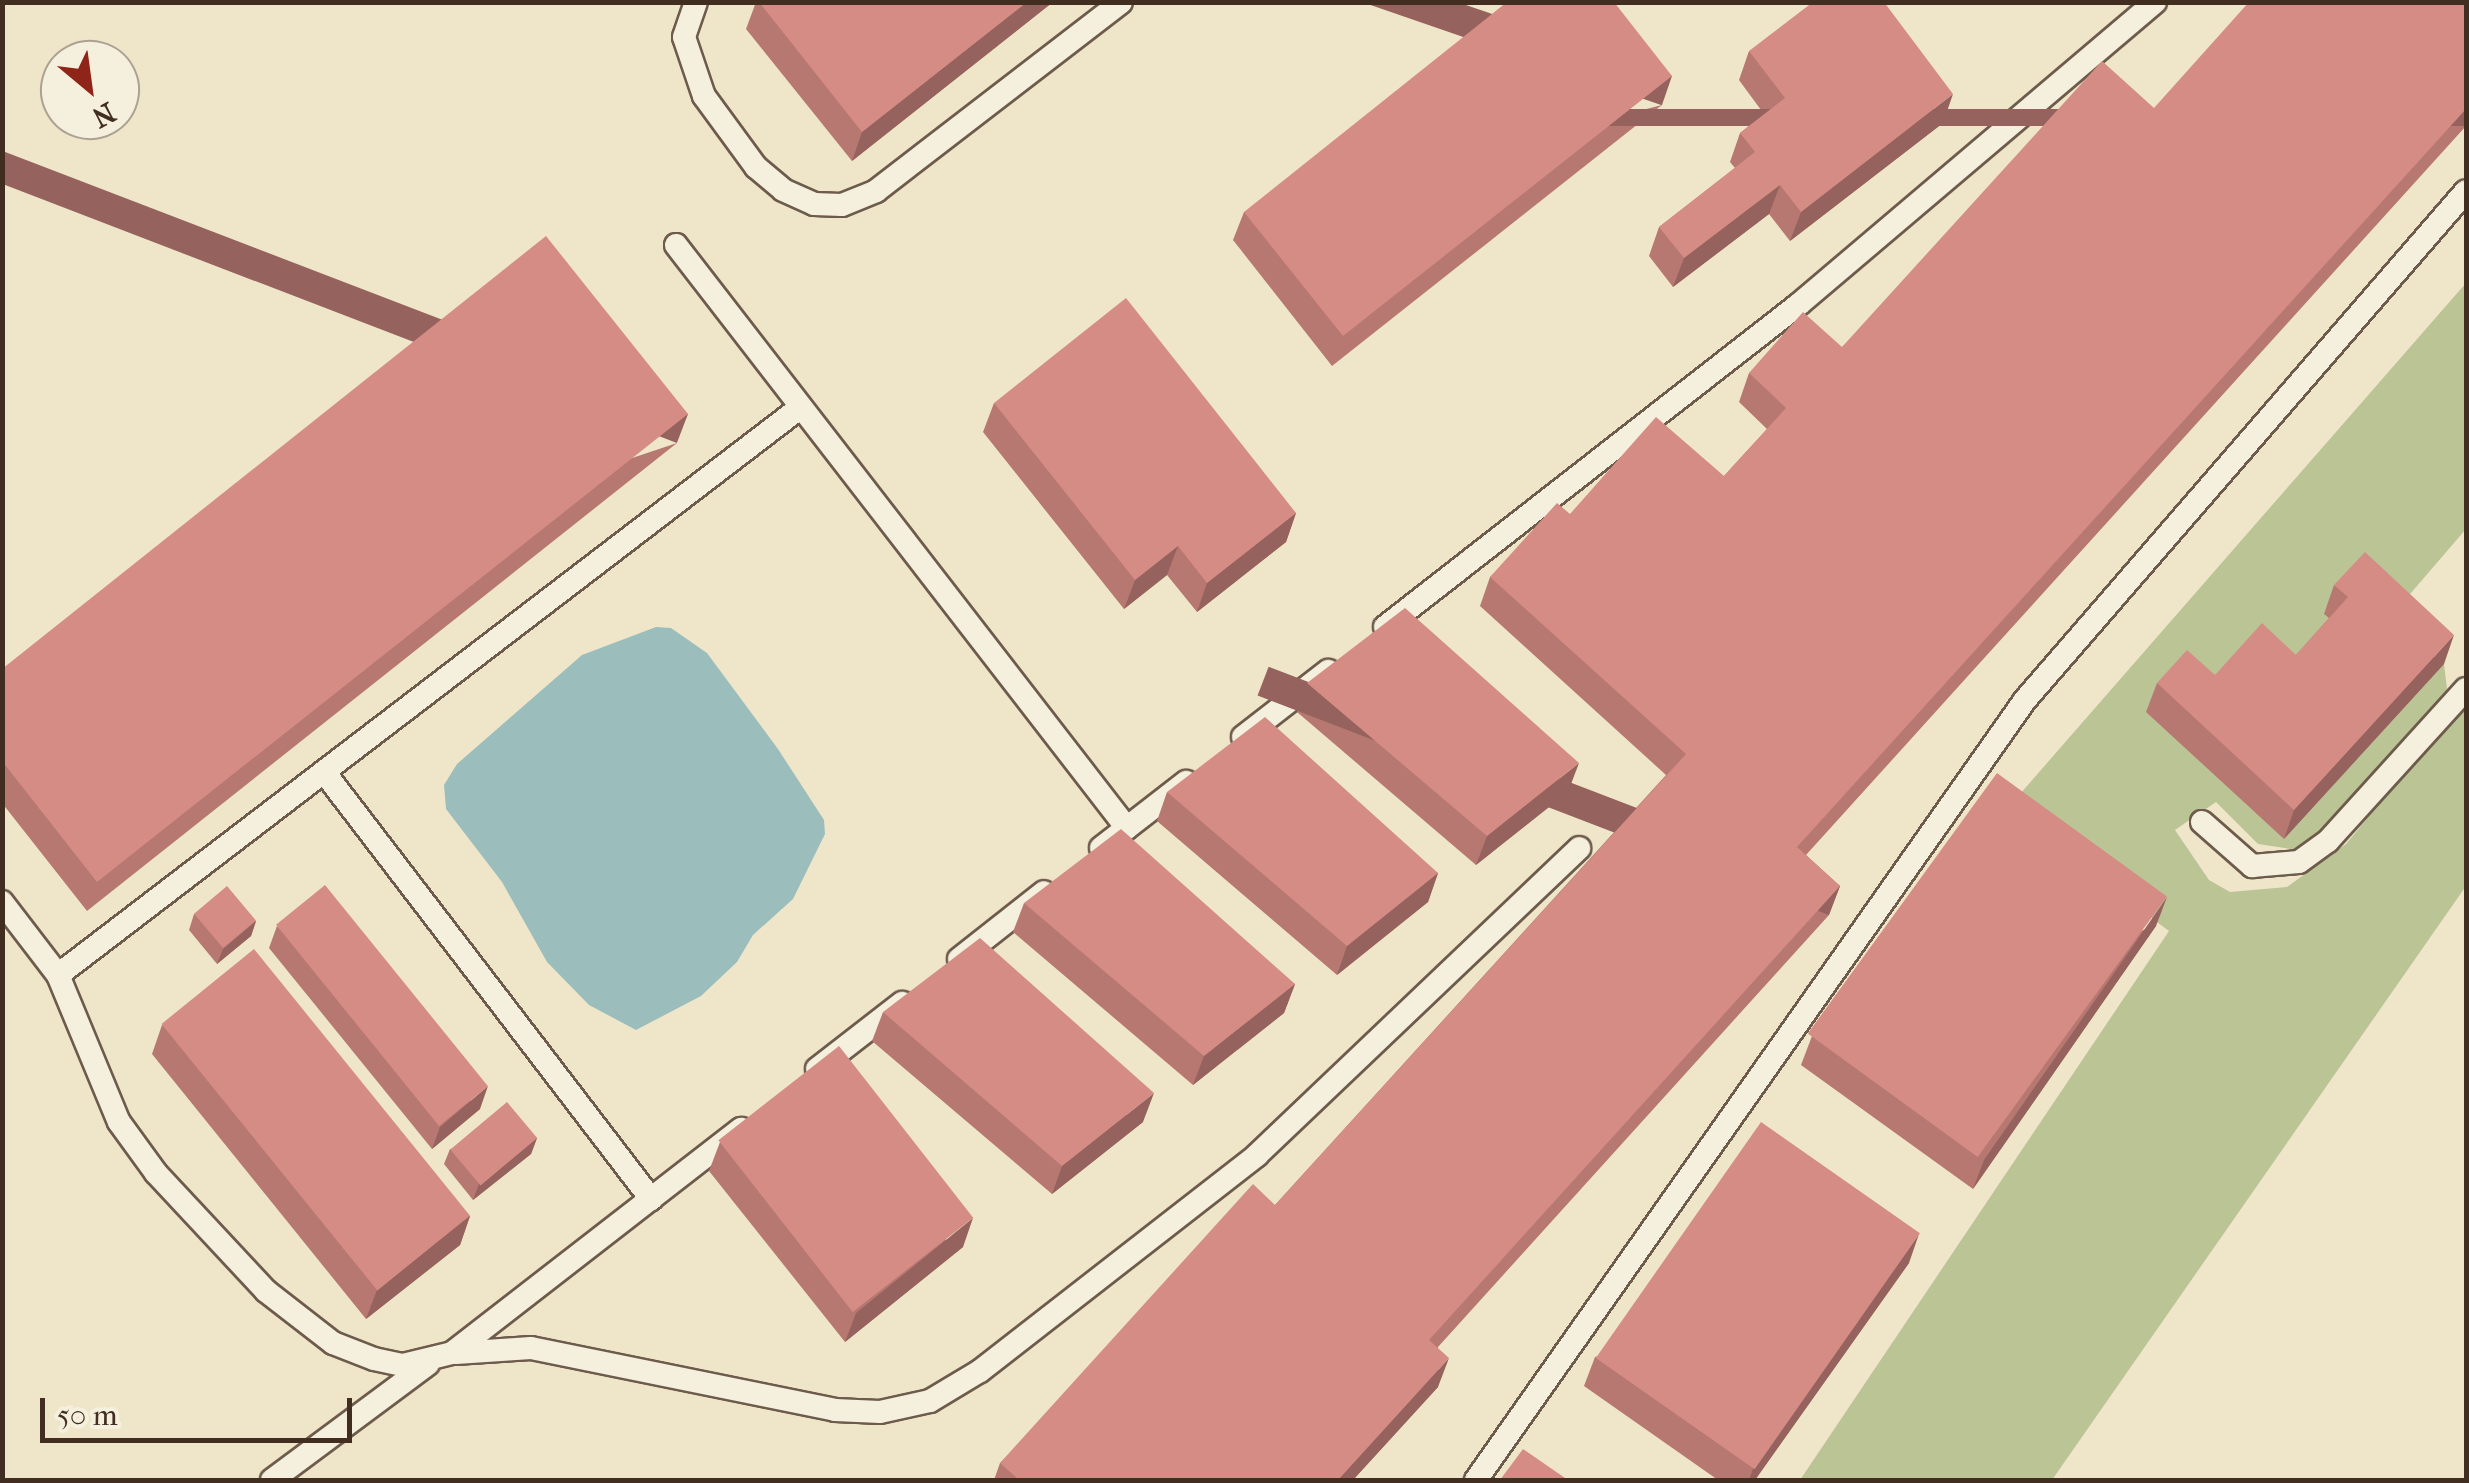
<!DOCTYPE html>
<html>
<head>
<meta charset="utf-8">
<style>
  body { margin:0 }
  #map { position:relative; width:2469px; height:1483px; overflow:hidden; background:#efe6ca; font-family:"IM FELL French Canon",serif }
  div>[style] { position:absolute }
  .green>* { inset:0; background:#bbc495 }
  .water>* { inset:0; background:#9bbebc }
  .roads { filter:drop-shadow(2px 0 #6d5b4b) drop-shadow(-2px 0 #6d5b4b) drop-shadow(0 2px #6d5b4b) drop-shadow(0 -2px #6d5b4b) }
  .lane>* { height:22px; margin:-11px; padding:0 11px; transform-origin:11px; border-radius:11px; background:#f5efdd }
  .wall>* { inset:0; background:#b77872 }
  .shaded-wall>* { inset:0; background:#95625d; transform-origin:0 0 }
  .building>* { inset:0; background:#d58c85; transform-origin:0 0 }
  span { translate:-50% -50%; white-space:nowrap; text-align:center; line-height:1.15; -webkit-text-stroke:8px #f5efdd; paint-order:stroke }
  .frame { position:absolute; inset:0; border:5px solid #422d21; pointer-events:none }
  .north { position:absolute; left:40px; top:40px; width:100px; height:100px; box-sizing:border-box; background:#f5efdd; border:2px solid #ada192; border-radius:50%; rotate:151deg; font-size:28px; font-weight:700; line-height:40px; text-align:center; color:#422d21 }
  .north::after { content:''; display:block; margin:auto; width:35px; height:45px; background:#8f2418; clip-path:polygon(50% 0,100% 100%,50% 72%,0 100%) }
  .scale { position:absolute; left:40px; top:1398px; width:312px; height:45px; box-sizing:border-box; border:5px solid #422d21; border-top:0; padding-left:12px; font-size:30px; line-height:35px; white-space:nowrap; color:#422d21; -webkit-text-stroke:8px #f5efdd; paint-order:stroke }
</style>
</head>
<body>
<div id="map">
  <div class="green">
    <div style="clip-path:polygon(2466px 283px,2466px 529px,2392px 615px,2337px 626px,2284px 839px,2444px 664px,2447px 689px,2341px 820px,2298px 850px,2258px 844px,2216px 802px,2175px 830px,2209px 880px,2230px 892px,2287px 887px,2346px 844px,2466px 699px,2466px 886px,2052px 1480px,1800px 1480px,2169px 931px,2006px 810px)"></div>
  </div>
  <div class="water">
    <div style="clip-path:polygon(656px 627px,671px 628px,707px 653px,778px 749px,824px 820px,825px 834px,793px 899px,753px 935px,737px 962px,701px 996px,636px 1030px,589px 1005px,547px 962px,502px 882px,446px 809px,444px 785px,457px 764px,582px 655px)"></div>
  </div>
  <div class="roads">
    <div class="lane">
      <div style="left:696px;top:2px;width:37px;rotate:109deg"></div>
      <div style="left:684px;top:37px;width:62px;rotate:71.3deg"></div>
      <div style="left:704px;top:96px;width:88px;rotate:53.8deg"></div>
      <div style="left:756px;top:167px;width:35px;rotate:40deg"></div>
      <div style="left:783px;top:190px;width:34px;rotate:24deg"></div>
      <div style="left:814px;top:204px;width:28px;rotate:2deg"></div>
      <div style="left:842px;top:205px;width:37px;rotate:-22deg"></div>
      <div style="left:876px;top:191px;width:309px;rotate:-37.6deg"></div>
      <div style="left:676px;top:245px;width:737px;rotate:52.28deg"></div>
      <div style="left:1385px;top:627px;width:524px;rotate:-37.94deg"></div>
      <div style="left:1798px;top:305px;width:468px;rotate:-40.3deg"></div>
      <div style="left:1243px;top:737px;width:108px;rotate:-37.8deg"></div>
      <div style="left:324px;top:772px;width:538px;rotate:52.55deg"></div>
      <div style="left:2202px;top:822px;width:67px;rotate:41.3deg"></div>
      <div style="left:2252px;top:866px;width:47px;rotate:-4.9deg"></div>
      <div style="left:2299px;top:862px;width:36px;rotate:-36deg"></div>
      <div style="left:2328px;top:841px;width:205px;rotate:-47.8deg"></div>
      <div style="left:1101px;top:848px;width:108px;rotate:-37.8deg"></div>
      <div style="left:2px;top:902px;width:92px;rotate:52.5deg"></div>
      <div style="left:58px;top:975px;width:159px;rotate:67.5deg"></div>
      <div style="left:119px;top:1122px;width:63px;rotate:54deg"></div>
      <div style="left:156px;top:1173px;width:161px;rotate:47deg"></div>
      <div style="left:266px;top:1291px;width:85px;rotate:37.8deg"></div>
      <div style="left:333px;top:1343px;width:44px;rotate:21.3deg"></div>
      <div style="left:374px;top:1359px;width:30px;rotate:12deg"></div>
      <div style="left:403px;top:1365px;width:50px;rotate:-13.8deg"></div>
      <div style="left:452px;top:1353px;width:366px;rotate:-37.8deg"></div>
      <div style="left:959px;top:959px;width:108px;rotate:-38.2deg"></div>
      <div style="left:58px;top:975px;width:935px;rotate:-37.4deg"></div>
      <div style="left:817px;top:1069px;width:108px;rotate:-37.8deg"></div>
      <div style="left:456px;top:1353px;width:75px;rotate:-3.8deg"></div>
      <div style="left:531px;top:1348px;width:310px;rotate:11.5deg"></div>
      <div style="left:835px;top:1410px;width:45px;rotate:2.5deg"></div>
      <div style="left:880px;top:1412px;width:51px;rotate:-12.4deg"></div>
      <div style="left:930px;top:1401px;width:58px;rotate:-31deg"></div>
      <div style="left:980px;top:1371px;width:351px;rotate:-37.9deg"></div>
      <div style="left:1257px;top:1155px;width:445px;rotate:-43.6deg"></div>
      <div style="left:272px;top:1480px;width:194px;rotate:-36.6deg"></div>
      <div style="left:1476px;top:1480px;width:954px;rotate:-54.86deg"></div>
      <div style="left:2025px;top:700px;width:673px;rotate:-49.09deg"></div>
    </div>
  </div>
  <div class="wall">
    <div style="clip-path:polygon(756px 2px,1053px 2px,852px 161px,746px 29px)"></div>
    <div style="clip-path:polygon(2466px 2px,2466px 126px,1806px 855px,1840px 886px,1829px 915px,1438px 1347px,1438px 1387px,1353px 1480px,994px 1480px,1000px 1463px,1275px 1205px,1666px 775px,1480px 606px,1490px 577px,1570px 514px,1724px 476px,1767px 429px,1739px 402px,1749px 373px,1842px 347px,2154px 108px)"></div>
    <div style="clip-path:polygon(1749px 51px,1943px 123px,1790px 241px,1769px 214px,1673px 287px,1649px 256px,1659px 227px,1735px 168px,1730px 162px,1740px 133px,1764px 114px,1739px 80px)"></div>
    <div style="clip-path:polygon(1662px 105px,1332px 366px,1233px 240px,1244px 212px)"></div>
    <div style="clip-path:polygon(994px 403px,1296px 513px,1286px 542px,1197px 612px,1167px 575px,1124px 609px,983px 432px)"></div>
    <div style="clip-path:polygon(677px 443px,87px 911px,2px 803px,2px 669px)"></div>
    <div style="clip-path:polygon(2334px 585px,2444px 664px,2284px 839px,2146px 712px,2157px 683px,2215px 675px,2296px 655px,2329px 618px,2324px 614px)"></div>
    <div style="clip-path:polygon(1307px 683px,1568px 792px,1476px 865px,1297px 712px)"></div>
    <div style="clip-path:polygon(1167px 792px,1438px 873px,1428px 902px,1337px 975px,1157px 821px)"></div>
    <div style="clip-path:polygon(1024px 903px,1295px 984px,1284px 1013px,1193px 1085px,1013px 932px)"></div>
    <div style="clip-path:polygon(194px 914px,256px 921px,251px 936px,217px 964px,189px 930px)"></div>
    <div style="clip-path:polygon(277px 926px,480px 1109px,432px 1149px,269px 948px)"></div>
    <div style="clip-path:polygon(2156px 926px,1973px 1189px,1801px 1065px,1812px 1036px)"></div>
    <div style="clip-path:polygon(883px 1012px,1143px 1122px,1052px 1194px,872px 1041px)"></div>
    <div style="clip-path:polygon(162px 1025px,470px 1216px,460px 1245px,366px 1319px,152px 1054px)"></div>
    <div style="clip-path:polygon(537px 1138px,531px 1154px,473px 1200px,444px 1164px,450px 1149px)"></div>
    <div style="clip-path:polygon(720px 1142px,963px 1247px,845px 1342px,709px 1171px)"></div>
    <div style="clip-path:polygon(1909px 1263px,1755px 1480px,1718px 1480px,1584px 1386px,1595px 1357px)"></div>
  </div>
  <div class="shaded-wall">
    <div style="clip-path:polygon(1027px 2px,1053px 2px,852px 161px,862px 132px)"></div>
    <div style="left:1672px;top:76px;width:31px;height:419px;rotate:109deg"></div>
    <div style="clip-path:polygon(1953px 94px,1943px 123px,1790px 241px,1801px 212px)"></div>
    <div style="left:2466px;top:109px;width:17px;height:996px;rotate:90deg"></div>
    <div style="clip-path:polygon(1780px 185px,1769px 214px,1673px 287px,1684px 258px)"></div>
    <div style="left:688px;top:414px;width:31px;height:754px;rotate:111deg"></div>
    <div style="clip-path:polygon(1296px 513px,1286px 542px,1197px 612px,1207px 583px)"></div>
    <div style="clip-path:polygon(1178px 546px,1167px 575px,1124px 609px,1135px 580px)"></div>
    <div style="clip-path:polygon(2454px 635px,2444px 664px,2284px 839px,2294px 810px)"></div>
    <div style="clip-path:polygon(1579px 763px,1568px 792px,1476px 865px,1487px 836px)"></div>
    <div style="clip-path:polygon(1438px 873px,1428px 902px,1337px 975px,1347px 946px)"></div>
    <div style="left:1840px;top:886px;width:31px;height:612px;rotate:111deg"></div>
    <div style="clip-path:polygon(2167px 897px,2156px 926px,1973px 1189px,1984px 1160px)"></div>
    <div style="clip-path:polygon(256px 921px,251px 936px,217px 964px,223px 949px)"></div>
    <div style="clip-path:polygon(1295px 984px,1284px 1013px,1193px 1085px,1204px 1056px)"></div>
    <div style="clip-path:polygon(488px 1086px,480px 1109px,432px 1149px,440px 1127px)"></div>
    <div style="clip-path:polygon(1154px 1093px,1143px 1122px,1052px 1194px,1062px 1166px)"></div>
    <div style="clip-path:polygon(537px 1138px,531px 1154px,473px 1200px,479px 1184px)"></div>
    <div style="clip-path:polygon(470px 1216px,460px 1245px,366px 1319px,377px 1290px)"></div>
    <div style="clip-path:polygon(973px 1218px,963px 1247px,845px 1342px,856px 1313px)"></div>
    <div style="clip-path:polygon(1919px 1234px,1909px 1263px,1755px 1480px,1749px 1480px,1753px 1469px)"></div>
    <div style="clip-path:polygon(1449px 1358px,1438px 1387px,1353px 1480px,1338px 1480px)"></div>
  </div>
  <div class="building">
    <div style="clip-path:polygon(759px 2px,1027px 2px,862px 132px)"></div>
    <div style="clip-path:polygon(1507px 2px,1614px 2px,1672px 76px,1343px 336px,1244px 212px)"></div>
    <div style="clip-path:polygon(1813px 2px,1884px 2px,1953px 94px,1801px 212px,1780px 185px,1684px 258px,1659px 227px,1755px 152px,1740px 133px,1785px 98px,1749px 51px)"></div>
    <div style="clip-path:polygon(2249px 2px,2466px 2px,2466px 109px,1797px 847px,1840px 886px,1429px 1340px,1449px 1358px,1338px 1480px,1019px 1480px,1000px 1463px,1253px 1184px,1275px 1205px,1686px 754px,1490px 577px,1557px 503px,1570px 514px,1656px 417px,1724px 476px,1786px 408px,1749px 373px,1803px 312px,1842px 347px,2102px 61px,2154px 108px)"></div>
    <div style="clip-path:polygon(546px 236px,688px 414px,97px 882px,2px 761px,2px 669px)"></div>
    <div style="clip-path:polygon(1126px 298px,1296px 513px,1207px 583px,1178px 546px,1135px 580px,994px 403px)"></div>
    <div style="clip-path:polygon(2365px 552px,2454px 635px,2294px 810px,2157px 683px,2187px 650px,2215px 675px,2262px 623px,2296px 655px,2348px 597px,2334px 585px)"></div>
    <div style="clip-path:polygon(1405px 608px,1579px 763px,1487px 836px,1307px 683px)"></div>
    <div style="clip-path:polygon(1265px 717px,1438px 873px,1347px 946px,1167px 792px)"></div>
    <div style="left:1997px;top:773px;width:210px;height:322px;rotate:36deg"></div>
    <div style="clip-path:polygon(1121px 829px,1295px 984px,1204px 1056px,1024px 903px)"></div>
    <div style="left:325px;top:885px;width:259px;height:63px;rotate:51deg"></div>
    <div style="left:227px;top:886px;width:45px;height:43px;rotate:50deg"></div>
    <div style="clip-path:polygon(980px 938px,1154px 1093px,1062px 1166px,883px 1012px)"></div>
    <div style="left:254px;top:949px;width:343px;height:119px;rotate:51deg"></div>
    <div style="left:839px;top:1046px;width:218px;height:153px;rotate:52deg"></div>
    <div style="left:507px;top:1102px;width:47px;height:74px;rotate:50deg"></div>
    <div style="left:1761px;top:1122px;width:194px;height:288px;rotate:35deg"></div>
    <div style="clip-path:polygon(1523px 1449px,1568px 1480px,1500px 1480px)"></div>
  </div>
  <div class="frame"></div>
  <div class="north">N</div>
  <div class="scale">50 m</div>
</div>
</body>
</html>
